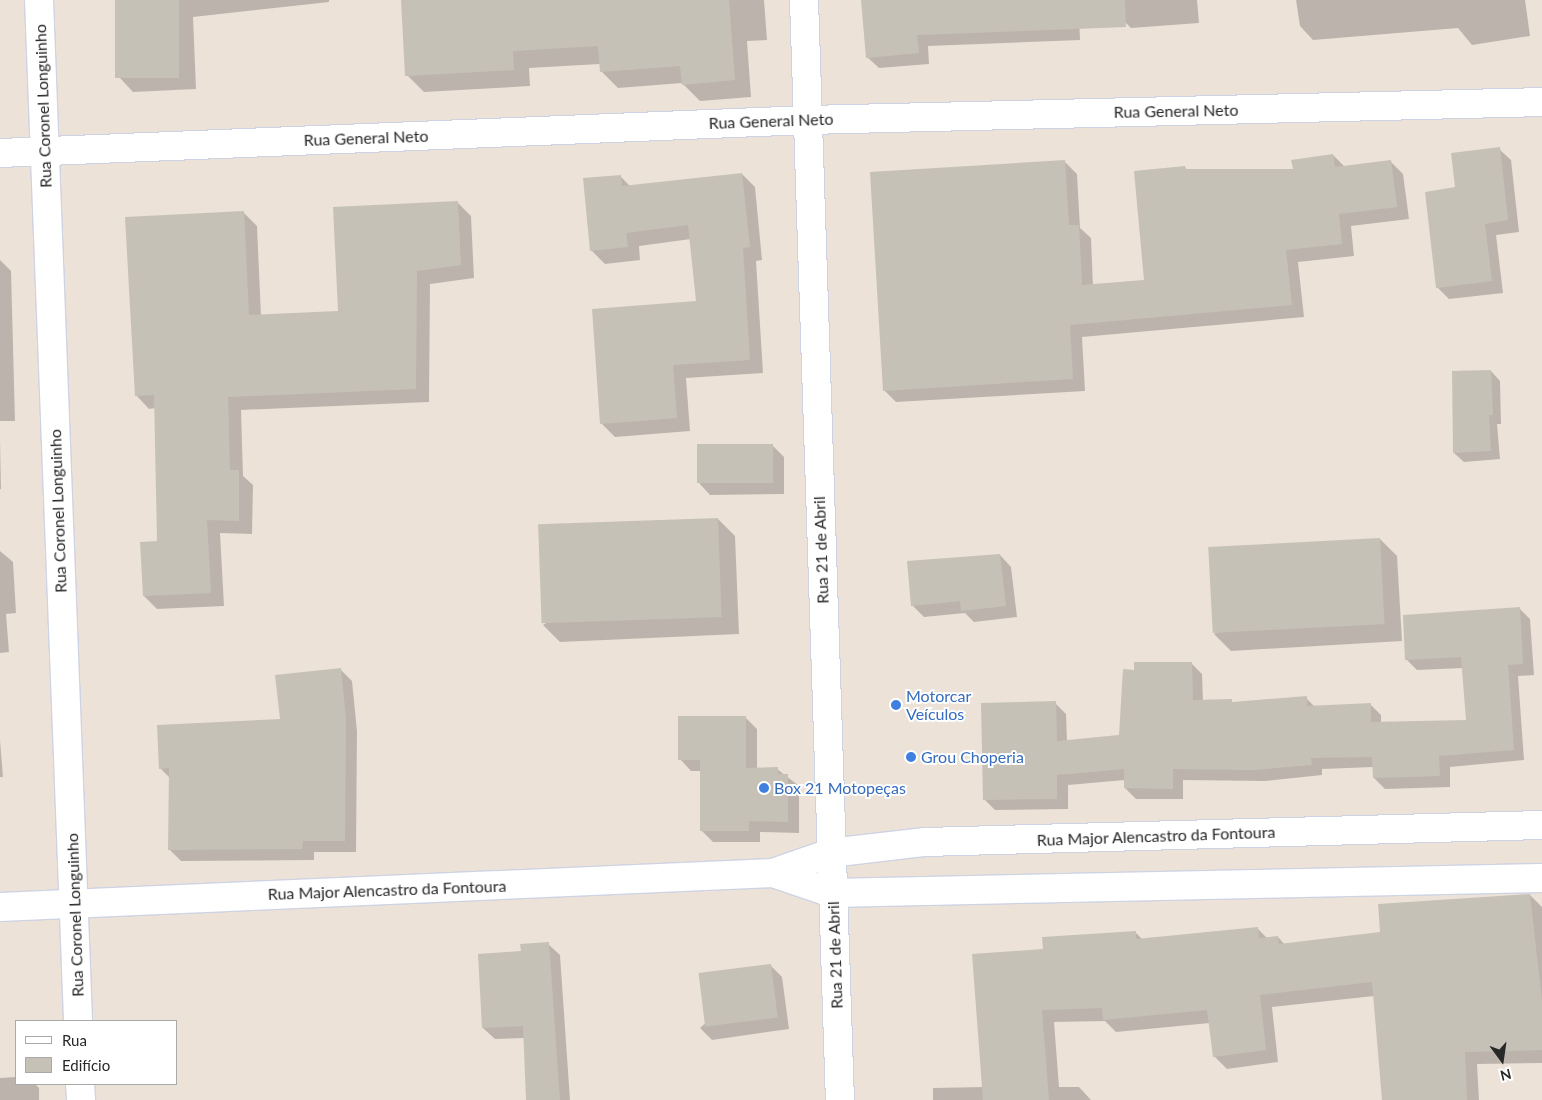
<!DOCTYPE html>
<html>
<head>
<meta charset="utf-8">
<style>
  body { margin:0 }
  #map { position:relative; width:1542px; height:1100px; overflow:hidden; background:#ece2d8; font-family:Lato,sans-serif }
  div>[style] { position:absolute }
  .shadow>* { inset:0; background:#0003 }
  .building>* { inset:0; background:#c6c1b7; transform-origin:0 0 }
  .roads { filter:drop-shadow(1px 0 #ced3e3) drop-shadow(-1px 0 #ced3e3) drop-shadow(0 1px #ced3e3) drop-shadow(0 -1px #ced3e3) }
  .minor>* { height:28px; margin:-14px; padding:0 14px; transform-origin:14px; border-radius:14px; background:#fff }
  .tertiary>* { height:28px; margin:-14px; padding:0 14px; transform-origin:14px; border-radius:14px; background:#fff }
  .dots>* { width:14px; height:14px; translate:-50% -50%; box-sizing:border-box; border:2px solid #fff; border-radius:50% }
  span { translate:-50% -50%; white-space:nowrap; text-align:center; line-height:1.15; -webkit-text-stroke:4px #fff; paint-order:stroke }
  .street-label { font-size:16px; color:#282828 }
  .shop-label { font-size:16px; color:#366cbe }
  .left { translate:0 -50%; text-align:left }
  .legend { position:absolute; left:15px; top:1020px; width:162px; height:65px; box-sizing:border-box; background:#fff; border:1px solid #a9a9a9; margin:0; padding:6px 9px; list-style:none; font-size:15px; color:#282828 }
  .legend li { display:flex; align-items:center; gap:10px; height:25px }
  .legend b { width:25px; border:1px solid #a9a9a9 }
  .north { position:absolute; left:1477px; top:1035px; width:50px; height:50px; -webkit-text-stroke:4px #fff; paint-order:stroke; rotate:166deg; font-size:14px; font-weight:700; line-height:20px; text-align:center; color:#282828 }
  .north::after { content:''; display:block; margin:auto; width:18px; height:22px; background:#282828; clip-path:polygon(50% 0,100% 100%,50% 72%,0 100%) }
</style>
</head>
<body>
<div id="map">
  <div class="shadow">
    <div style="clip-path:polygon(116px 0,329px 0,329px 2px,193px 17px,196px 89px,133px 92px,120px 78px)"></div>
    <div style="clip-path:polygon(403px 0,764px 0,767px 40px,747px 41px,751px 97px,700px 101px,682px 83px,618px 88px,601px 71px,600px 64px,529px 68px,530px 86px,424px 92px,407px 75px)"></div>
    <div style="clip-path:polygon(863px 0,1197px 0,1199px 23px,1131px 28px,1120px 17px,1079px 16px,1080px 40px,928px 46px,929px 64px,879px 68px,867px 57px)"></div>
    <div style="clip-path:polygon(1296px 0,1525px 0,1530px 36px,1472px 45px,1458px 28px,1313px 40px,1300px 26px)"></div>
    <div style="clip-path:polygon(1499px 149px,1511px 160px,1519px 232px,1496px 235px,1503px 293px,1449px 299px,1437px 287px,1456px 188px)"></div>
    <div style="clip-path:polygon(1333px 155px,1345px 167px,1391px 162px,1403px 174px,1409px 219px,1351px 226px,1354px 256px,1298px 262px,1304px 317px,1082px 337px,1085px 391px,896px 402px,884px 390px,1065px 162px,1077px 174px,1080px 228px,1091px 238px,1093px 286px,1146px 281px,1185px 168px,1188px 170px,1294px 171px)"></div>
    <div style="clip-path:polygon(742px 174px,755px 187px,762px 260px,756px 261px,763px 373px,686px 378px,690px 431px,615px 437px,601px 423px,698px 303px,691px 239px,639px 246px,640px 260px,605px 264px,591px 250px,620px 176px,630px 186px)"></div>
    <div style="clip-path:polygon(458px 203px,471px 216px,474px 278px,430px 284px,429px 402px,241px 410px,243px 476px,253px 485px,252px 534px,220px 533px,224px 606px,157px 609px,144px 596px,158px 542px,156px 408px,149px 409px,136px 395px,243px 212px,257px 226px,261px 316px,339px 312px)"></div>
    <div style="clip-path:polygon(0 260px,11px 271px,15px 421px,0 421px)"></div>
    <div style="clip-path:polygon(1491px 371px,1500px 381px,1501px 424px,1497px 424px,1500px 459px,1464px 462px,1454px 453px)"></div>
    <div style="clip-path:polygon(0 439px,1px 489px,0 489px)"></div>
    <div style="clip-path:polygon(772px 445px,784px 457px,784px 494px,710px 495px,699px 483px)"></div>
    <div style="clip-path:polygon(718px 519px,735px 536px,739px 634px,560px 642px,543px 625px)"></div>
    <div style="clip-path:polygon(1380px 539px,1397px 556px,1402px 641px,1231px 651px,1214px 634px)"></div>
    <div style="clip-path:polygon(0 551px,13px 562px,16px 613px,6px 614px,9px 652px,0 653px)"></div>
    <div style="clip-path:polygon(1000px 555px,1011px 567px,1017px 617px,974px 622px,965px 613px,924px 617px,912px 605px)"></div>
    <div style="clip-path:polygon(1519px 608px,1530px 619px,1534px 675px,1518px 676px,1524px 760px,1450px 767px,1450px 787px,1385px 789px,1374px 778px,1374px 767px,1322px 769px,1322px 775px,1265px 781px,1183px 780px,1183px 799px,1136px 799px,1125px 788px,1125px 780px,1068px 785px,1068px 809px,995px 810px,984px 799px,1055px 703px,1066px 714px,1067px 741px,1120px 736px,1135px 671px,1191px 663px,1202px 674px,1203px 701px,1234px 703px,1306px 698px,1315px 707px,1370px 704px,1381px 715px,1381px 723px,1467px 721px,1463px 668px,1417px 670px,1406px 659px)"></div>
    <div style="clip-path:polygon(340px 669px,352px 681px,357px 731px,356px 852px,314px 852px,314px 860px,181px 861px,169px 849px,170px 778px,160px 768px,281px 720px)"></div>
    <div style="clip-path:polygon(745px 717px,757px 729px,757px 769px,777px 769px,799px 786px,799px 833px,760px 832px,760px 842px,713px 842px,701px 830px,701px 771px,691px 771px,680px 759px)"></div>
    <div style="clip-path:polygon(0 740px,3px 777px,0 777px)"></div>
    <div style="clip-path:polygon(1530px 895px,1542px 907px,1542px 1063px,1477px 1064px,1479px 1100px,1383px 1100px,1374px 996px,1272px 1007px,1278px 1062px,1227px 1069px,1214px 1056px,1210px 1023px,1116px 1032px,1105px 1021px,1054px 1022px,1059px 1087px,1079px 1087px,1091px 1100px,933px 1100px,933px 1088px,984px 1087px,1044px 950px,1135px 932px,1143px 940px,1258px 929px,1267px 938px,1278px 937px,1285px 945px,1381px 933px)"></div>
    <div style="clip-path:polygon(548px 944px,560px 955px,570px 1100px,528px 1100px,525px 1038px,495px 1039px,483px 1028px,522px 952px)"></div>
    <div style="clip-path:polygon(770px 965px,782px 977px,789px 1029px,712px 1040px,700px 1028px)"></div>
    <div style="clip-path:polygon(16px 1077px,16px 1084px,35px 1084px,39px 1088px,39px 1100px,0 1100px,0 1078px)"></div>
  </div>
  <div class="building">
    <div style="left:115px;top:0;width:64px;height:78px"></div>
    <div style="clip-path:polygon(401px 0,729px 0,735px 80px,682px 85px,680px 66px,600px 72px,598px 46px,513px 51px,514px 70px,405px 76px)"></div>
    <div style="clip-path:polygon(861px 0,1125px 0,1126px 27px,917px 35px,919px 53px,866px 58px)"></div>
    <div style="clip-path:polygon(1500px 147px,1508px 220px,1485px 224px,1492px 281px,1436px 288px,1425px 192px,1455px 187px,1451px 153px)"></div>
    <div style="clip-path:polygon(1333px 154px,1335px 167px,1391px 160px,1397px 207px,1339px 214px,1342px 244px,1286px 250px,1292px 305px,1070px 325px,1073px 379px,883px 391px,870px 172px,1065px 160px,1069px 225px,1079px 225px,1082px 285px,1144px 280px,1134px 171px,1185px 166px,1186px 169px,1293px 169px,1291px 160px)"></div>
    <div style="clip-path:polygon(742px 173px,750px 247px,743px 248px,750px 360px,673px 365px,677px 418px,600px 424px,592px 309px,696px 301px,688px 225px,626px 233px,628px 247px,590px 251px,583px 178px,621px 175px,622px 186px)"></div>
    <div style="clip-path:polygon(458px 201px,461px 265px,417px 271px,416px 389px,228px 397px,230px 470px,239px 470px,239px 521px,207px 520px,211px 593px,143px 596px,140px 542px,157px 541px,154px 395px,135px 396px,125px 217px,244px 211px,249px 315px,338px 311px,333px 207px)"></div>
    <div style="clip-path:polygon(1491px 370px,1493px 415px,1489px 415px,1491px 451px,1453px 453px,1452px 371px)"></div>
    <div style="left:697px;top:444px;width:76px;height:39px"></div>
    <div style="left:718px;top:518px;width:99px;height:180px;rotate:88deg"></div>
    <div style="left:1380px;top:538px;width:86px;height:172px;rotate:87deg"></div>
    <div style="clip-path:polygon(1000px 554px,1006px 606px,961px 611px,960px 601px,911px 606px,907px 561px)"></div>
    <div style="clip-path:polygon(1520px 607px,1523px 664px,1508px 665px,1514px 750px,1439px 756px,1440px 776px,1373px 778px,1372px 757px,1311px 758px,1312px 765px,1253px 770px,1173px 769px,1173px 789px,1124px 788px,1124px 769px,1057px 775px,1057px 799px,983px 800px,981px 703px,1056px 701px,1057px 741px,1119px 735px,1123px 669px,1134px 670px,1134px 662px,1192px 662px,1193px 700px,1232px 699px,1232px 702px,1307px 696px,1307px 706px,1371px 703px,1371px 722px,1466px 720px,1461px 657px,1405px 660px,1403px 615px)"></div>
    <div style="clip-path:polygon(341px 668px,346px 719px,345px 841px,303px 841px,302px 849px,168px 850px,169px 768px,159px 769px,157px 725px,280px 719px,275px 675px)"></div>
    <div style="clip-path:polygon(678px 716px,746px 716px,746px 768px,778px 767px,778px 774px,788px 774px,788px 822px,749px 821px,749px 831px,700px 831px,700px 760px,678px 760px)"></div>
    <div style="clip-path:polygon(1530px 894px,1542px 1001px,1542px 1050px,1465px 1052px,1467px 1100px,1382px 1100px,1372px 982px,1260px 995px,1266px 1050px,1213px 1057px,1207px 1010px,1103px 1020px,1102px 1008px,1042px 1010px,1049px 1100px,983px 1100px,972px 954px,1043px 949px,1042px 937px,1136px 931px,1136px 939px,1258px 927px,1259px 938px,1278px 936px,1279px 944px,1380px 932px,1378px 904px)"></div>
    <div style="clip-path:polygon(549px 942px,560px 1100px,526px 1100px,523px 1026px,482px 1028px,478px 954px,521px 951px,520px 944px)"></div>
    <div style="left:771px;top:964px;width:54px;height:73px;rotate:83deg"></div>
  </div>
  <div class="roads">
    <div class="minor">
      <div style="left:39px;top:0;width:1022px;rotate:87.81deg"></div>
      <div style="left:0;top:153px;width:809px;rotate:-2.34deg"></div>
      <div style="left:773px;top:873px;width:62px;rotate:18.7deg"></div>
      <div style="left:832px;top:893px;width:710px;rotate:-1.21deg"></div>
      <div style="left:0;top:907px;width:774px;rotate:-2.52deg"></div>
      <div style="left:773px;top:873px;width:60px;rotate:-19.3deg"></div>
      <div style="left:830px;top:853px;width:96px;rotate:-6.6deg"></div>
      <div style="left:925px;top:842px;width:617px;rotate:-1.58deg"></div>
      <div style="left:80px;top:1084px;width:16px;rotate:86deg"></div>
    </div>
    <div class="tertiary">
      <div style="left:804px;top:0;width:1101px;rotate:88.13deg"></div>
      <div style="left:808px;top:120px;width:734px;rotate:-1.4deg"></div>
    </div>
  </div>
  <div class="dots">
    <div style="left:896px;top:705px;background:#3f7fe0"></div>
    <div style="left:911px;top:757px;background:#3f7fe0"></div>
    <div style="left:764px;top:788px;background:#3f7fe0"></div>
  </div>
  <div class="street-label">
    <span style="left:43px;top:106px;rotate:-92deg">Rua Coronel Longuinho</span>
    <span style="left:1176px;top:111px;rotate:-1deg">Rua General Neto</span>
    <span style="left:771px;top:121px;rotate:-2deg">Rua General Neto</span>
    <span style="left:366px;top:138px;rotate:-2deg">Rua General Neto</span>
    <span style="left:58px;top:511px;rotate:-92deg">Rua Coronel Longuinho</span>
    <span style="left:821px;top:550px;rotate:-92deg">Rua 21 de Abril</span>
    <span style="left:1156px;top:836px;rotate:-2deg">Rua Major Alencastro da Fontoura</span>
    <span style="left:387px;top:890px;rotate:-2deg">Rua Major Alencastro da Fontoura</span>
    <span style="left:75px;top:915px;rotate:-92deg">Rua Coronel Longuinho</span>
    <span style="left:835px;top:955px;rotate:-92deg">Rua 21 de Abril</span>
  </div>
  <div class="shop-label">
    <span class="left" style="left:906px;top:705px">Motorcar<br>Veículos</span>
    <span class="left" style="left:921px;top:757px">Grou Choperia</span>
    <span class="left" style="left:774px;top:788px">Box 21 Motopeças</span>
  </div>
  <ul class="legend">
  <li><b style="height:6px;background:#fff"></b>Rua</li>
  <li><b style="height:14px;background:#c6c1b7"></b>Edifício</li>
  </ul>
  <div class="north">N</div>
</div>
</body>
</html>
